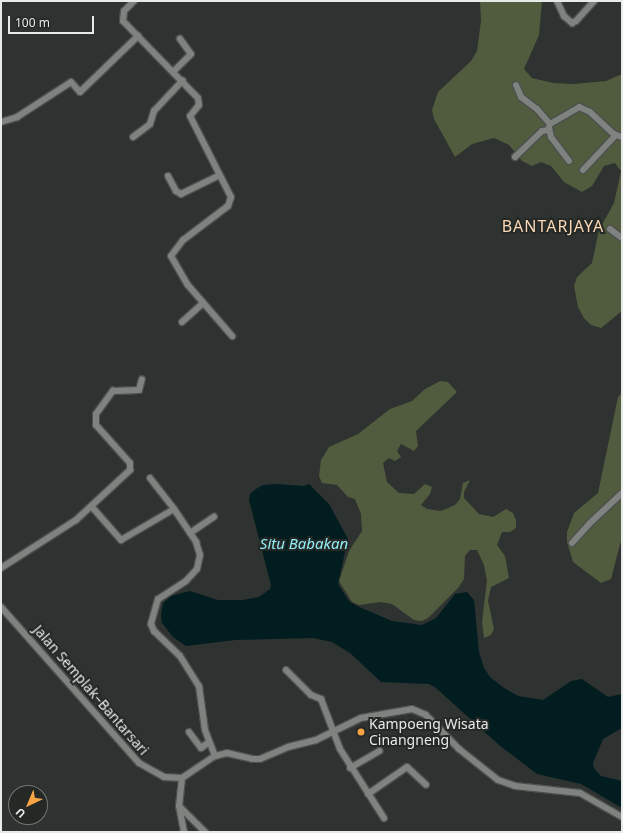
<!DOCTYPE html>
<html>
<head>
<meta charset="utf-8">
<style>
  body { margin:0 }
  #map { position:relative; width:623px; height:833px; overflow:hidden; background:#2e3230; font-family:"Noto Sans",sans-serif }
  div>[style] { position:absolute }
  .green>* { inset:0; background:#505c3d }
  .water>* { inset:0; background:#011d20 }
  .roads { filter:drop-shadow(1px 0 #4c504e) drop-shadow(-1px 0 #4c504e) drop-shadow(0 1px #4c504e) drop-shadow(0 -1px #4c504e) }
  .minor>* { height:6px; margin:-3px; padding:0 3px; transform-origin:3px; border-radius:3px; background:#7e8380 }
  .dots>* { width:11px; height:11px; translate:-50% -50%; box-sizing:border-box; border:2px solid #242926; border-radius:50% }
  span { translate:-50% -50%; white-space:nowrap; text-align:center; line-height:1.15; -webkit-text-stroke:4px #242926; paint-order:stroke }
  .street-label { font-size:14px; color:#e6eae8 }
  .poi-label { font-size:14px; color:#e6eae8 }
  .left { translate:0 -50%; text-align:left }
  .water-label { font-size:15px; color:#91ecf6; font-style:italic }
  .quarter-label { font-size:16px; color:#fcd8b6; letter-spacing:1px }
  .frame { position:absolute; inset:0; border:2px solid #e6eae8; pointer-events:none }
  .north { position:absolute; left:8px; top:785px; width:40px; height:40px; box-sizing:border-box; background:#242926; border:1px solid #727674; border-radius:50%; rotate:224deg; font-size:11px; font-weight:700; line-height:16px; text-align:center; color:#e6eae8 }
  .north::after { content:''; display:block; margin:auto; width:14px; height:18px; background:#f5a345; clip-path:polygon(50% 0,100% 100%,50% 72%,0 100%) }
  .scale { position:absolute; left:8px; top:16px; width:86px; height:18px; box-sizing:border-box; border:2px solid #e6eae8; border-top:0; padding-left:5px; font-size:12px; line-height:14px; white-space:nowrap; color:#e6eae8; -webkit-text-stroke:3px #242926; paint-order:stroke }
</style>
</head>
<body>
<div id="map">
  <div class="green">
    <div style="clip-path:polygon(480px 1px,542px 1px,539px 35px,524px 69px,532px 78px,553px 83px,574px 84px,606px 81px,622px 74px,622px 311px,601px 328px,591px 325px,584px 318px,578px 307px,574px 286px,577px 277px,592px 263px,599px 230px,614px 203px,621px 171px,615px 163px,604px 166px,592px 186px,582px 192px,564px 182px,551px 166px,541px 162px,532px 166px,522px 161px,509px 145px,494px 138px,472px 144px,455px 157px,434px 119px,432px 110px,438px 92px,471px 61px,477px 51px,481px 21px)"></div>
    <div style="clip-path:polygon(440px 381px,448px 382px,457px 392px,416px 431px,418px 446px,414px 451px,401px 444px,397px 451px,401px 457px,395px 461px,389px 458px,383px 463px,387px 482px,399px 493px,414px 494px,425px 484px,432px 487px,430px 494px,421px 505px,427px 509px,441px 511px,455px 505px,460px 499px,463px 483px,470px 480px,464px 492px,464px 498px,479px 514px,493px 517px,506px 509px,513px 513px,516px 520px,516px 528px,510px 532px,502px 532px,497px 545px,505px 556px,509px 578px,491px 587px,488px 601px,494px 629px,491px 635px,484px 638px,482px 622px,487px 581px,484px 565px,477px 550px,470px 550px,465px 556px,464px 579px,459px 587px,428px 618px,422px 621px,414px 620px,392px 604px,381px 602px,359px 605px,352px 602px,339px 581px,349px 551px,362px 531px,361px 514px,355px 499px,348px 497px,337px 485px,322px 483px,319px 476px,321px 460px,329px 447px,358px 434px,390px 409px,412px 401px,425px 389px)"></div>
    <div style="clip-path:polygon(622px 393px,622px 537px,611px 579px,601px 583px,573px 562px,567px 542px,567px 532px,574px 513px,598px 493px,618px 397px)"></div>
  </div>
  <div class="water">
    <div style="clip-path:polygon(277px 484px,304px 486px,309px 484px,329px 504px,348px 539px,338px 584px,349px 601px,357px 606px,392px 621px,422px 625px,436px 618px,455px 594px,467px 592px,474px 600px,479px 652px,484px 668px,490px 677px,504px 688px,518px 696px,543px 700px,571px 681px,582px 679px,608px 697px,622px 694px,622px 728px,603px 739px,593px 763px,594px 768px,601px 776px,622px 781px,622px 808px,581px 784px,537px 774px,499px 745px,436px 688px,429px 684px,381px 682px,350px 653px,332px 642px,313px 638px,235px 640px,186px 646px,173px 637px,162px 623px,161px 615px,163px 603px,171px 596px,190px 591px,218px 600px,243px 600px,259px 597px,270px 589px,271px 585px,249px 500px,250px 494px,256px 489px,263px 485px)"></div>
  </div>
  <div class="roads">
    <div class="minor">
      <div style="left:134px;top:1px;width:14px;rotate:135deg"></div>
      <div style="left:124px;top:11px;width:10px;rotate:96deg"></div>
      <div style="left:123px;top:21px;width:107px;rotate:45.8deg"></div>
      <div style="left:198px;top:98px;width:7px;rotate:82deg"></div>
      <div style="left:199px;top:105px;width:14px;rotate:129deg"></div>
      <div style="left:190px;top:116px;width:91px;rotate:63.2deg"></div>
      <div style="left:231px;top:197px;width:9px;rotate:108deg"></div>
      <div style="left:228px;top:206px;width:56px;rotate:142.9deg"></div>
      <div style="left:183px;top:240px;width:20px;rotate:127deg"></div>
      <div style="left:171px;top:256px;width:32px;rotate:60deg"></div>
      <div style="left:187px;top:284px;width:69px;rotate:49.1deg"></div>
      <div style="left:557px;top:1px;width:17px;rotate:65deg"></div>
      <div style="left:564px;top:16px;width:11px;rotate:41deg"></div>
      <div style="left:572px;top:23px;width:4px;rotate:-27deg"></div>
      <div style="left:576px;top:21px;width:27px;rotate:-48deg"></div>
      <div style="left:174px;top:71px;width:24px;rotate:-45deg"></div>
      <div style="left:191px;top:54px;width:19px;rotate:-126deg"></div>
      <div style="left:516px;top:85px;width:13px;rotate:67deg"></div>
      <div style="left:521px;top:97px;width:20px;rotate:37deg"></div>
      <div style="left:537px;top:109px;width:20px;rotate:49deg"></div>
      <div style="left:550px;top:124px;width:34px;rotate:-30deg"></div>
      <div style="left:579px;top:107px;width:12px;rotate:24deg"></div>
      <div style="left:590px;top:112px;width:33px;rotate:43deg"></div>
      <div style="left:614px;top:134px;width:9px;rotate:21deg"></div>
      <div style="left:1px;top:122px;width:17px;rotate:-17deg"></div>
      <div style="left:17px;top:117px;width:64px;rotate:-32.9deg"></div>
      <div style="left:71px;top:82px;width:13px;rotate:48deg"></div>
      <div style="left:80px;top:92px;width:81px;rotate:-44deg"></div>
      <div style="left:549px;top:127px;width:10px;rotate:79deg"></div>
      <div style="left:551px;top:137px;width:30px;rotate:53deg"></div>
      <div style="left:133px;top:137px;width:21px;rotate:-37deg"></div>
      <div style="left:150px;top:124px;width:14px;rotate:-73deg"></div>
      <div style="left:154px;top:111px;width:42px;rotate:-46.9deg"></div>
      <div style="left:515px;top:157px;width:37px;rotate:-44deg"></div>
      <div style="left:542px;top:131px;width:7px;rotate:-8deg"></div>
      <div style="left:583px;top:170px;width:48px;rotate:-46.7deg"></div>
      <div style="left:168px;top:176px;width:17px;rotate:62deg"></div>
      <div style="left:176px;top:191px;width:6px;rotate:31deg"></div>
      <div style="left:181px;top:194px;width:43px;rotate:-26deg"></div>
      <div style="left:610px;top:229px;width:15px;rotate:37deg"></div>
      <div style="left:182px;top:322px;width:28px;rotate:-42deg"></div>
      <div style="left:150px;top:478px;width:39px;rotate:52deg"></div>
      <div style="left:92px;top:507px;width:44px;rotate:48.7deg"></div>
      <div style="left:121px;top:540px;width:61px;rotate:-30.3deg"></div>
      <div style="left:174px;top:509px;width:40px;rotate:56deg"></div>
      <div style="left:196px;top:542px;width:14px;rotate:73deg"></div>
      <div style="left:200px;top:555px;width:14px;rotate:102deg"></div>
      <div style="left:197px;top:569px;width:16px;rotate:133deg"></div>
      <div style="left:186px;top:581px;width:33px;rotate:147deg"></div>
      <div style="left:158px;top:599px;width:26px;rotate:106deg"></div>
      <div style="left:151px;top:624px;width:8px;rotate:67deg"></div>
      <div style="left:154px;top:631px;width:36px;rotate:44deg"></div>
      <div style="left:180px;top:656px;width:36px;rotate:58deg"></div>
      <div style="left:199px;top:686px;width:44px;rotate:82.2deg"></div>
      <div style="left:205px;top:730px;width:28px;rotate:69deg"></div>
      <div style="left:190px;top:533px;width:29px;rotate:-34deg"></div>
      <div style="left:572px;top:543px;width:25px;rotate:-48deg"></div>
      <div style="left:589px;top:524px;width:45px;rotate:-43.2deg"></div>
      <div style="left:1px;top:568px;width:89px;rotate:-32.6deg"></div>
      <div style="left:76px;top:520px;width:74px;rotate:-42.8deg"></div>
      <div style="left:130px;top:470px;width:7px;rotate:-90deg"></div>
      <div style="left:130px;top:463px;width:51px;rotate:-131.8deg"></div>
      <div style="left:96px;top:425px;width:11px;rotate:-90deg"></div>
      <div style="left:96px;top:414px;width:29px;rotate:-54deg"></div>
      <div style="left:113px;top:391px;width:26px;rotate:-2deg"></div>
      <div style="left:139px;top:390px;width:11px;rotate:-75deg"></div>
      <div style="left:1px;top:607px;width:208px;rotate:48.5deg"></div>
      <div style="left:139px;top:763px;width:29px;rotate:29deg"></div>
      <div style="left:164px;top:777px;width:18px;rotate:3deg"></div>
      <div style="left:182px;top:778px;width:40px;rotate:-34deg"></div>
      <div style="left:215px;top:756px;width:12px;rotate:-14deg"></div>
      <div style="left:227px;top:753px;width:26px;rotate:13deg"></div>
      <div style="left:252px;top:759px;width:8px"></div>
      <div style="left:260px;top:759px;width:30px;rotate:-23deg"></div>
      <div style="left:288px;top:747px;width:29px;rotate:-14deg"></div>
      <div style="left:316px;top:740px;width:50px;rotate:-26.1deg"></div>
      <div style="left:361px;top:718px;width:52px;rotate:-10deg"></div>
      <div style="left:412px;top:709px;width:15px;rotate:23deg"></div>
      <div style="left:426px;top:715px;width:47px;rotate:45.9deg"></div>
      <div style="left:459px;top:749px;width:50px;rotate:38.5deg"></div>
      <div style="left:498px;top:780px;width:18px;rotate:19deg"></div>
      <div style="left:515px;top:786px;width:65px;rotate:6.1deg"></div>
      <div style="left:580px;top:793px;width:48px;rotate:29.7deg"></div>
      <div style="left:286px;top:670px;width:35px;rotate:45deg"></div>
      <div style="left:311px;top:695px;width:11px;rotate:22deg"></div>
      <div style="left:321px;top:699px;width:53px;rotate:69.2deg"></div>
      <div style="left:340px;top:749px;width:82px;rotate:57.5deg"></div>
      <div style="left:189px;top:732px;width:20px;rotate:53deg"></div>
      <div style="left:201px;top:748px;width:10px;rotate:-37deg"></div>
      <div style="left:350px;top:768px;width:34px;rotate:-30deg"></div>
      <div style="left:182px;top:778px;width:28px;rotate:96deg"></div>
      <div style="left:179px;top:806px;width:26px;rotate:79deg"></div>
      <div style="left:368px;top:794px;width:47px;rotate:-34.7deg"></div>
      <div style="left:407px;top:767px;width:26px;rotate:43deg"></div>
      <div style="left:179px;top:806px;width:37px;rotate:45deg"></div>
    </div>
  </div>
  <div class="dots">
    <div style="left:361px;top:732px;background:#f5a345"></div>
  </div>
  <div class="street-label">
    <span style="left:91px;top:690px;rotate:49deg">Jalan Semplak–Bantarsari</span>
  </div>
  <div class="poi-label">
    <span class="left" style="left:369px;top:732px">Kampoeng Wisata<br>Cinangneng</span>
  </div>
  <div class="water-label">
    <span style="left:304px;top:544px">Situ Babakan</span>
  </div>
  <div class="quarter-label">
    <span style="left:553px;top:226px">BANTARJAYA</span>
  </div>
  <div class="frame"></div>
  <div class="north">U</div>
  <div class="scale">100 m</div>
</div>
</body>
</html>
